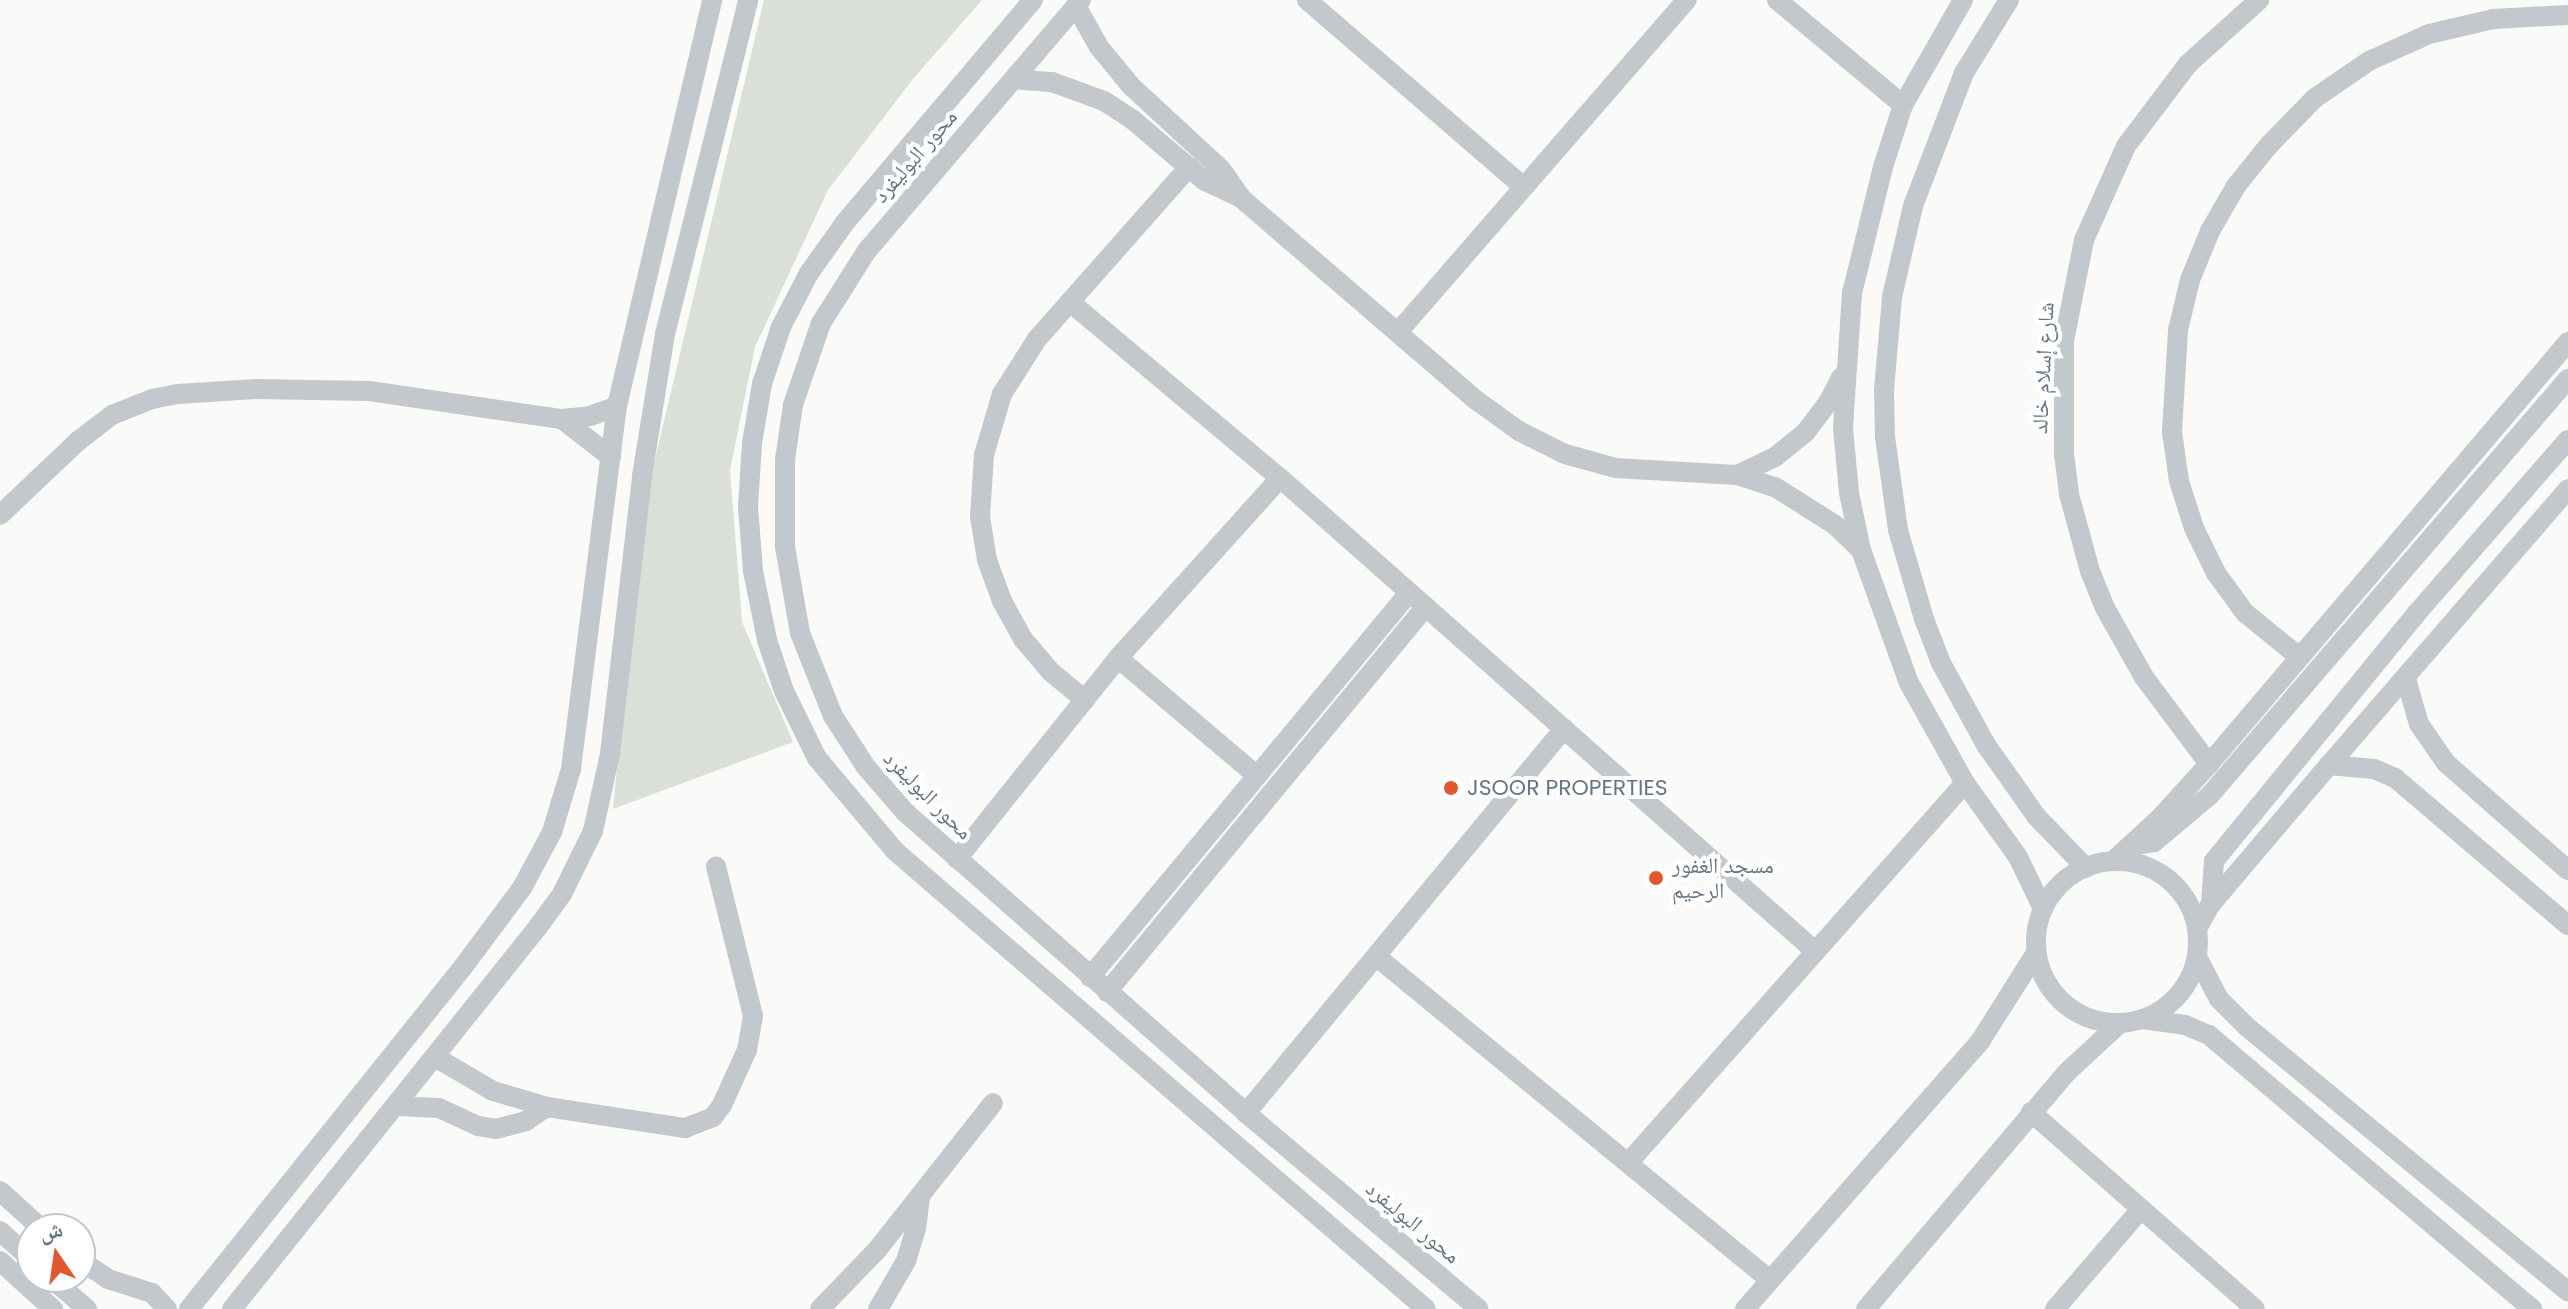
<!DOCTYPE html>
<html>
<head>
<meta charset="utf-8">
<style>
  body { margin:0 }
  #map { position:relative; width:2568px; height:1309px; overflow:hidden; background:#fafaf8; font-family:Poppins,"Noto Naskh Arabic",sans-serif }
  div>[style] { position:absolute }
  .green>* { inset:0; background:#dadfd7 }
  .minor>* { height:20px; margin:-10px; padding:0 10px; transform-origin:10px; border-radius:10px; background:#c3c8cc }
  .minor>.ring { margin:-10px; padding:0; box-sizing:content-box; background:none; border:20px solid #c3c8cc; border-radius:50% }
  .dots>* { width:22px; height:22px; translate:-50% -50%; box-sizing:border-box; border:4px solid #fff; border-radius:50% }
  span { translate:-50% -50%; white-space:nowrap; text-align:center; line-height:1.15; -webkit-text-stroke:8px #fff; paint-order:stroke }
  .street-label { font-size:22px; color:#657683 }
  .poi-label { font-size:22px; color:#657683 }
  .left { translate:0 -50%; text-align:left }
  .north { position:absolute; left:16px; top:1213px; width:80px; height:80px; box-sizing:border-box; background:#fff; border:2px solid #c1c8cd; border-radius:50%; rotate:347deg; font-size:22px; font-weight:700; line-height:32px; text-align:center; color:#657683 }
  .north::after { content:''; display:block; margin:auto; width:28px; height:36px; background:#e4572e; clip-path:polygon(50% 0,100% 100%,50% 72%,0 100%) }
</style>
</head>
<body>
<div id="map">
  <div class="green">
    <div style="clip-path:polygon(764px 0,982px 0,913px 79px,828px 190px,755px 347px,730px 470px,742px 622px,793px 742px,613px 809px,642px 514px)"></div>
  </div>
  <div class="minor">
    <div style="left:1033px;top:0;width:293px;rotate:130.2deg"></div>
    <div style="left:844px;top:224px;width:60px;rotate:125.5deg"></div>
    <div style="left:809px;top:273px;width:61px;rotate:117.4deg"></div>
    <div style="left:781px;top:327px;width:60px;rotate:108.4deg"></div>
    <div style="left:762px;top:384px;width:60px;rotate:99.6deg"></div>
    <div style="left:752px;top:443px;width:64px;rotate:93.6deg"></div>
    <div style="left:748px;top:507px;width:64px;rotate:85.5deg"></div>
    <div style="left:753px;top:571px;width:70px;rotate:78.5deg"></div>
    <div style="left:767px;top:640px;width:54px;rotate:71.6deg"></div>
    <div style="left:784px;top:691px;width:75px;rotate:63.8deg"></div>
    <div style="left:817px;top:758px;width:121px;rotate:50deg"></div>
    <div style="left:895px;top:851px;width:701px;rotate:40.78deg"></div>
    <div style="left:1081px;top:0;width:328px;rotate:130.5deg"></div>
    <div style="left:868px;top:249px;width:88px;rotate:122.4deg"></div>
    <div style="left:821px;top:323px;width:87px;rotate:108.9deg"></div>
    <div style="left:793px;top:405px;width:56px;rotate:98.3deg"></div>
    <div style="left:785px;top:460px;width:87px;rotate:90deg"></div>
    <div style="left:785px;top:547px;width:87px;rotate:80.1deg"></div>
    <div style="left:800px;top:633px;width:89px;rotate:68.3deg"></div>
    <div style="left:833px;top:716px;width:61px;rotate:57.1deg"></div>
    <div style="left:866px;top:767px;width:60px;rotate:49.1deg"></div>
    <div style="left:905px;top:812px;width:455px;rotate:41.4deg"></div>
    <div style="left:1246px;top:1113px;width:304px;rotate:40.1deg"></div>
    <div style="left:1307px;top:0;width:286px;rotate:40.8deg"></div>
    <div style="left:1777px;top:0;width:164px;rotate:39.8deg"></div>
    <div style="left:1963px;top:0;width:121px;rotate:119.7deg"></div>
    <div style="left:1903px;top:105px;width:65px;rotate:107.9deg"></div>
    <div style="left:1883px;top:167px;width:130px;rotate:103.8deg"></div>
    <div style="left:1852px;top:293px;width:135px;rotate:93.8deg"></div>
    <div style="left:1843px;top:428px;width:65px;rotate:84.7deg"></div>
    <div style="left:1849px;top:493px;width:58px;rotate:78.1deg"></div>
    <div style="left:1861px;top:550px;width:141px;rotate:70.2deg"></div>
    <div style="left:1909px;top:683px;width:115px;rotate:60.8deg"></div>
    <div style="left:1965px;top:783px;width:91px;rotate:54.4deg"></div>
    <div style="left:2018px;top:857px;width:58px;rotate:64.3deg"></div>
    <div style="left:2009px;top:0;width:86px;rotate:121.7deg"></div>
    <div style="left:1964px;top:73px;width:142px;rotate:111deg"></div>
    <div style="left:1913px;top:206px;width:93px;rotate:103deg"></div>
    <div style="left:1892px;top:297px;width:93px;rotate:94.9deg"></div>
    <div style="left:1884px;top:390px;width:47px;rotate:88.8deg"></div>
    <div style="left:1885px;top:437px;width:94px;rotate:82deg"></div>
    <div style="left:1898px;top:530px;width:93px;rotate:73.7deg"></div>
    <div style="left:1924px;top:619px;width:47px;rotate:68.9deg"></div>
    <div style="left:1941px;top:663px;width:94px;rotate:61.2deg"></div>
    <div style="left:1986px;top:745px;width:47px;rotate:54.6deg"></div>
    <div style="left:2013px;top:783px;width:40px;rotate:55.1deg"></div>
    <div style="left:2036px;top:816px;width:72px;rotate:46.1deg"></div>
    <div style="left:1076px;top:6px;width:47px;rotate:60.7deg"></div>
    <div style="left:1099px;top:47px;width:50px;rotate:50.6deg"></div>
    <div style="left:1131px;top:86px;width:122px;rotate:42.7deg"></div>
    <div style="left:1221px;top:169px;width:35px;rotate:55deg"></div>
    <div style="left:1241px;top:198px;width:310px;rotate:40.7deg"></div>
    <div style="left:1476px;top:400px;width:53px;rotate:35.8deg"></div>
    <div style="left:1519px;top:431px;width:51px;rotate:26.6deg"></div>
    <div style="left:1565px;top:454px;width:52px;rotate:15.6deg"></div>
    <div style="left:1615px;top:468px;width:122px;rotate:3.3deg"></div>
    <div style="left:1737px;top:475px;width:40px;rotate:18deg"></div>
    <div style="left:1775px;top:487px;width:71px;rotate:32.3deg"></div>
    <div style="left:1835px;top:525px;width:36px;rotate:44deg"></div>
    <div style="left:1014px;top:79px;width:38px;rotate:5deg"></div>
    <div style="left:1052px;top:82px;width:55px;rotate:20.1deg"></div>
    <div style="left:1104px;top:101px;width:35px;rotate:33deg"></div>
    <div style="left:1133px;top:120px;width:94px;rotate:40.3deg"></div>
    <div style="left:1205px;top:181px;width:40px;rotate:25deg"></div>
    <div style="left:1070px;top:302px;width:274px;rotate:40deg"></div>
    <div style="left:1280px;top:478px;width:714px;rotate:41.48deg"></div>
    <div style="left:1398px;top:332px;width:440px;rotate:-49deg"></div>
    <div style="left:562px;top:419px;width:62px;rotate:37.8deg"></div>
    <div style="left:1737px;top:475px;width:42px;rotate:-25.3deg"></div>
    <div style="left:1775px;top:457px;width:38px;rotate:-39deg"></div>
    <div style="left:1805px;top:433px;width:38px;rotate:-53deg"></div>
    <div style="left:1828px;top:403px;width:29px;rotate:-63deg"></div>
    <div style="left:0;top:515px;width:108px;rotate:-43.5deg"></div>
    <div style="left:78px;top:441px;width:43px;rotate:-37.4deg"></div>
    <div style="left:112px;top:415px;width:43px;rotate:-21.8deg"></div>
    <div style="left:152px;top:399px;width:26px;rotate:-11deg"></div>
    <div style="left:178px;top:394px;width:78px;rotate:-3.7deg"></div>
    <div style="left:256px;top:389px;width:113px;rotate:1deg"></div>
    <div style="left:369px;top:391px;width:195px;rotate:8.3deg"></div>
    <div style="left:562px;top:419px;width:28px;rotate:-6deg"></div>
    <div style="left:590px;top:416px;width:29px;rotate:-20deg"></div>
    <div style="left:2298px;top:656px;width:68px;rotate:-140.9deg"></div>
    <div style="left:2245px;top:613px;width:49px;rotate:-125.9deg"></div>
    <div style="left:2216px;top:573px;width:50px;rotate:-116.1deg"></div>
    <div style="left:2194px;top:528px;width:49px;rotate:-107.7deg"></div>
    <div style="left:2179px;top:481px;width:49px;rotate:-98.1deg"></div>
    <div style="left:2172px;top:432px;width:102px;rotate:-86.6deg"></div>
    <div style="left:2178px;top:330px;width:51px;rotate:-76.5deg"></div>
    <div style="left:2190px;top:280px;width:53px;rotate:-67.8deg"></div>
    <div style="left:2210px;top:231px;width:52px;rotate:-60deg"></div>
    <div style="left:2236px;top:186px;width:53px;rotate:-51.2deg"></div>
    <div style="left:2269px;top:145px;width:66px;rotate:-45.6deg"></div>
    <div style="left:2315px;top:98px;width:65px;rotate:-34.4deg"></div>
    <div style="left:2369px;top:61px;width:66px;rotate:-24.2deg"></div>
    <div style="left:2429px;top:34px;width:66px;rotate:-13.2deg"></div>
    <div style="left:2493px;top:19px;width:75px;rotate:-3.1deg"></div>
    <div style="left:1118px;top:658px;width:182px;rotate:40.3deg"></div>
    <div style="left:2406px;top:679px;width:47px;rotate:73.9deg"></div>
    <div style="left:2419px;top:724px;width:47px;rotate:55.3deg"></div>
    <div style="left:2446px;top:763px;width:162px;rotate:41.3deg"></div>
    <div style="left:1085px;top:700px;width:44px;rotate:-140.5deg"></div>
    <div style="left:1051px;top:672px;width:43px;rotate:-130.3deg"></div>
    <div style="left:1023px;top:639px;width:43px;rotate:-118.9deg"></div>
    <div style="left:1002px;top:601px;width:44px;rotate:-110.1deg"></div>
    <div style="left:987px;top:560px;width:44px;rotate:-99.2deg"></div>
    <div style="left:980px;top:517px;width:62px;rotate:-86.3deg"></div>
    <div style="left:984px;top:455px;width:64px;rotate:-73.6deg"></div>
    <div style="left:1002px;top:394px;width:65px;rotate:-57.5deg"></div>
    <div style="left:1037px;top:339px;width:230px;rotate:-48.5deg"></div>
    <div style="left:2209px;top:764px;width:109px;rotate:-126.8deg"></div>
    <div style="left:2144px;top:677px;width:79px;rotate:-119.5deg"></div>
    <div style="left:2105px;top:608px;width:40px;rotate:-112deg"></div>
    <div style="left:2090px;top:571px;width:80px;rotate:-105.3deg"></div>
    <div style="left:2069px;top:494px;width:39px;rotate:-97deg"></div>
    <div style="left:2064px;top:455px;width:114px;rotate:-90deg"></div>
    <div style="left:2064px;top:341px;width:103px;rotate:-78.8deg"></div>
    <div style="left:2084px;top:240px;width:103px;rotate:-65.9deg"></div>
    <div style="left:2126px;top:146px;width:103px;rotate:-52.9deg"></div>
    <div style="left:2188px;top:64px;width:96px;rotate:-42deg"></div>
    <div style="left:2329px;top:765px;width:45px;rotate:5.1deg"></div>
    <div style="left:2374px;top:769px;width:23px;rotate:23deg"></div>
    <div style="left:2395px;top:778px;width:227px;rotate:40.4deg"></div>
    <div style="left:2140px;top:844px;width:14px;rotate:-8deg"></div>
    <div style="left:2154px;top:842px;width:73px;rotate:-40deg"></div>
    <div style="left:2210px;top:795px;width:549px;rotate:-49.29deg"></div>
    <div style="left:957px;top:859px;width:258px;rotate:-51.3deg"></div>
    <div style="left:1118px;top:658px;width:242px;rotate:-48deg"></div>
    <div class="ring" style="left:2036px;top:861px;width:142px;height:142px"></div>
    <div style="left:2113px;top:861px;width:64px;rotate:-42.5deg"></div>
    <div style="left:2160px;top:818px;width:73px;rotate:-47.8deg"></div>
    <div style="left:2209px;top:764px;width:554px;rotate:-49.61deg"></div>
    <div style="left:2211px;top:904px;width:43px;rotate:-86deg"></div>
    <div style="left:2214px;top:861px;width:319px;rotate:-50.7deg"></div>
    <div style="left:2416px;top:614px;width:231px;rotate:-48.9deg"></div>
    <div style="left:2198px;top:927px;width:26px;rotate:-61deg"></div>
    <div style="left:2211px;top:904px;width:182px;rotate:-49.7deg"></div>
    <div style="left:2329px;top:765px;width:365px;rotate:-49.1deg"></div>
    <div style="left:1377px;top:957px;width:509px;rotate:39.42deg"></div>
    <div style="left:2198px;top:959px;width:45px;rotate:62.3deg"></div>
    <div style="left:2219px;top:999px;width:40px;rotate:45deg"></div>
    <div style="left:2247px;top:1027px;width:416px;rotate:39.5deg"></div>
    <div style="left:1090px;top:977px;width:499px;rotate:-50.3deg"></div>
    <div style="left:1107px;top:992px;width:500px;rotate:-50.4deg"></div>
    <div style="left:2142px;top:1019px;width:43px;rotate:7.9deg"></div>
    <div style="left:2185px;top:1025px;width:26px;rotate:23deg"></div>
    <div style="left:2209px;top:1035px;width:424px;rotate:40.3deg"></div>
    <div style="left:435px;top:1057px;width:67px;rotate:30.4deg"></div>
    <div style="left:493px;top:1091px;width:56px;rotate:16.5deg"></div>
    <div style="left:547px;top:1107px;width:140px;rotate:8.7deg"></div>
    <div style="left:685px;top:1128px;width:30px;rotate:-21deg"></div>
    <div style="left:713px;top:1117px;width:15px;rotate:-53deg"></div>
    <div style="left:722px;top:1105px;width:60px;rotate:-65.6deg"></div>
    <div style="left:747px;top:1050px;width:35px;rotate:-80deg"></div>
    <div style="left:753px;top:1016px;width:154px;rotate:-103.9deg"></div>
    <div style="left:397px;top:1106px;width:42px;rotate:2.7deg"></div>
    <div style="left:439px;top:1108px;width:43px;rotate:24.8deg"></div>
    <div style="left:478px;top:1126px;width:18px;rotate:9deg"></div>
    <div style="left:496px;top:1129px;width:31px;rotate:-15deg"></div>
    <div style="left:526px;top:1121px;width:25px;rotate:-34deg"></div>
    <div style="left:2031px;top:1112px;width:298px;rotate:41.3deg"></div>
    <div style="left:1246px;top:1113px;width:499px;rotate:-50.4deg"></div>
    <div style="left:1628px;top:1163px;width:508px;rotate:-48.43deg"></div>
    <div style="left:0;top:1191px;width:57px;rotate:42.1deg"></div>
    <div style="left:0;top:1231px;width:43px;rotate:42.2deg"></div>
    <div style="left:80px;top:1260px;width:34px;rotate:34deg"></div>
    <div style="left:108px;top:1279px;width:46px;rotate:17.7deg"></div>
    <div style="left:152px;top:1293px;width:22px;rotate:47deg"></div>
    <div style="left:0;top:1261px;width:72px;rotate:42.2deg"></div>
    <div style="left:50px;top:1277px;width:49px;rotate:40.9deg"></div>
    <div style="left:189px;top:1309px;width:443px;rotate:-51.3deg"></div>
    <div style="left:466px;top:963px;width:94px;rotate:-53.3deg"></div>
    <div style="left:522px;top:888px;width:64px;rotate:-61.8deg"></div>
    <div style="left:552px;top:832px;width:66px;rotate:-73.2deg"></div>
    <div style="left:571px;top:769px;width:366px;rotate:-82.8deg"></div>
    <div style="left:617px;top:406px;width:417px;rotate:-76.8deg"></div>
    <div style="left:232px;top:1309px;width:489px;rotate:-51.3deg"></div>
    <div style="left:538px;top:927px;width:41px;rotate:-54deg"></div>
    <div style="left:562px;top:894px;width:70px;rotate:-63.8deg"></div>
    <div style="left:593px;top:831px;width:79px;rotate:-77.6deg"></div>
    <div style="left:610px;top:754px;width:280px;rotate:-83.4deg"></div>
    <div style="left:642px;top:476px;width:144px;rotate:-80.8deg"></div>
    <div style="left:665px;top:334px;width:344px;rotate:-76deg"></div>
    <div style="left:820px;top:1309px;width:82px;rotate:-46deg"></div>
    <div style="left:877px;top:1250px;width:187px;rotate:-51.7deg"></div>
    <div style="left:878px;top:1309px;width:56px;rotate:-59.7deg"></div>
    <div style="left:906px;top:1261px;width:34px;rotate:-73deg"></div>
    <div style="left:916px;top:1229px;width:33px;rotate:-83deg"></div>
    <div style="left:1745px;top:1309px;width:358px;rotate:-48.7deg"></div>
    <div style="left:1981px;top:1040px;width:103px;rotate:-57.7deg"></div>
    <div style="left:1866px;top:1309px;width:308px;rotate:-49.7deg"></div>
    <div style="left:2065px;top:1074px;width:74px;rotate:-42.8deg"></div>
    <div style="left:2055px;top:1309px;width:132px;rotate:-49.3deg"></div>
  </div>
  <div class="dots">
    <div style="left:1451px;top:788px;background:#e4572e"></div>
    <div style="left:1656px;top:878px;background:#e4572e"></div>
  </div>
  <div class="street-label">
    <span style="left:915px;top:156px;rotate:-49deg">محور البوليفرد</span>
    <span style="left:2043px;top:368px;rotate:-87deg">شارع إسلام خالد</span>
    <span style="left:928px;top:795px;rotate:45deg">محور البوليفرد</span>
    <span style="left:1413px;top:1222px;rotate:40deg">محور البوليفرد</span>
  </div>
  <div class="poi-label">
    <span class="left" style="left:1467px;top:788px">JSOOR PROPERTIES</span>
    <span class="left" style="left:1672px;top:878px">مسجد الغفور<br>الرحيم</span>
  </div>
  <div class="north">ش</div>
</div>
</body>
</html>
